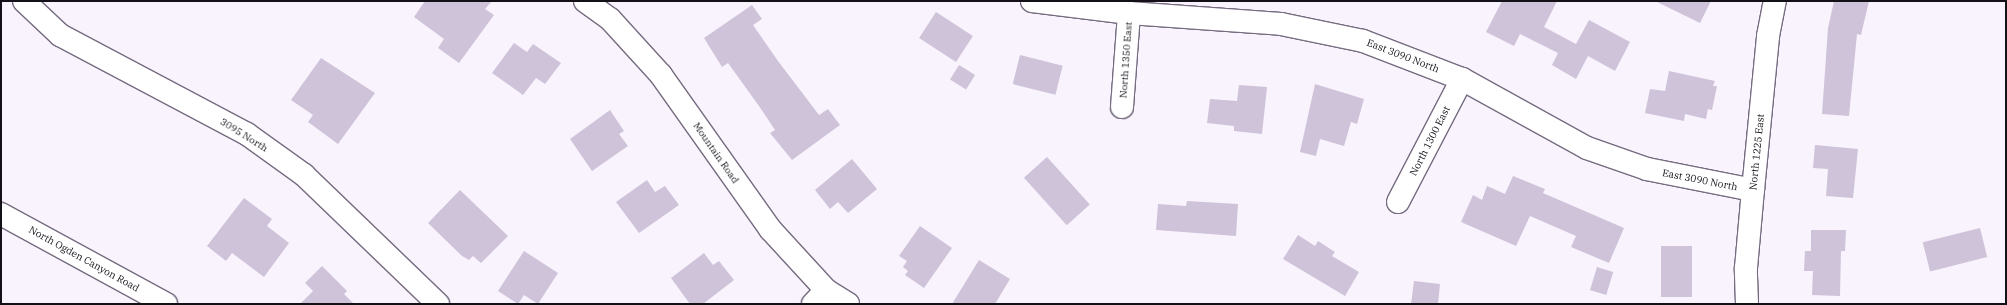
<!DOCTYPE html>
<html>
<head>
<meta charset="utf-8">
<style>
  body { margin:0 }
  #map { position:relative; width:2007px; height:305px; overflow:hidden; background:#f8f3fd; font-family:"IBM Plex Serif",serif }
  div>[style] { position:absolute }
  .building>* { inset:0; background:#cfc3da; transform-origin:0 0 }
  .roads { filter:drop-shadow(1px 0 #766b80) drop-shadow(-1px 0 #766b80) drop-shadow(0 1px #766b80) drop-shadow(0 -1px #766b80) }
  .street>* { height:22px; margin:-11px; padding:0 11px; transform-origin:11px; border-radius:11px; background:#fff }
  .secondary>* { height:22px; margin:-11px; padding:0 11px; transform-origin:11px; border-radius:11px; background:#fff }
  span { translate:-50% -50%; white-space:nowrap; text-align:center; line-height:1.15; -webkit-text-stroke:3.5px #fff; paint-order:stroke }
  .street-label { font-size:10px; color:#141018 }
  .frame { position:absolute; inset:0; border:2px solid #141018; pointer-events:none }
</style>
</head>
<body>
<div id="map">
  <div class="building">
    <div style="clip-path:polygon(425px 1px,492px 1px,485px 9px,494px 15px,459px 63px,438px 48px,444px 39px,414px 17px)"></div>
    <div style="clip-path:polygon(1502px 1px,1557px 1px,1544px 27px,1576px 44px,1589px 20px,1630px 42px,1615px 71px,1588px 56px,1576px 79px,1552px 65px,1558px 53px,1520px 34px,1514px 46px,1486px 32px)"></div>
    <div style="clip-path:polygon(1655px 1px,1711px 1px,1700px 23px)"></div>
    <div style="clip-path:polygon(1834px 1px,1869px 1px,1861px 35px,1857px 34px,1849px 116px,1822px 114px,1828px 28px)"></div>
    <div style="clip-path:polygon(752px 5px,762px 19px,753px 25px,778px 61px,819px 115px,828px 109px,840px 125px,792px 160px,770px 133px,775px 130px,759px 106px,728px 63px,722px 67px,704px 38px)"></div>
    <div style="left:936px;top:12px;width:44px;height:31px;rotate:33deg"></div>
    <div style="clip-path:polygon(514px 43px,527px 52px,533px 44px,561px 63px,545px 84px,536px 78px,523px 95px,492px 73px)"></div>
    <div style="left:1020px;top:55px;width:44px;height:30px;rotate:14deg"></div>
    <div style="clip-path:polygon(321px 58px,375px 93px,338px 144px,308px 122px,313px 115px,291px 100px)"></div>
    <div style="left:959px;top:65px;width:19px;height:17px;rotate:32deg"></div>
    <div style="clip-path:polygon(1669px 71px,1715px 81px,1713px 86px,1717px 86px,1712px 110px,1708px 109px,1706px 119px,1685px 114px,1684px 121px,1645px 113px,1650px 89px,1665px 91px)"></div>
    <div style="clip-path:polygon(1315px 84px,1364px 99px,1357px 124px,1351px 122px,1344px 146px,1320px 139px,1316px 156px,1300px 152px)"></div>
    <div style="clip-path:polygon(1239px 85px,1267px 87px,1262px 134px,1234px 131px,1234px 126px,1207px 123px,1210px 99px,1237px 101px)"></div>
    <div style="clip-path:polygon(610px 110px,624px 131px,619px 134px,628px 146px,592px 171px,570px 139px)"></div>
    <div style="clip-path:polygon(1815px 145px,1858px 149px,1853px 198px,1826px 196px,1828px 169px,1813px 168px)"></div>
    <div style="left:1047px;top:157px;width:64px;height:31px;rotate:48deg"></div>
    <div style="clip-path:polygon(852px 159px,877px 189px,848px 213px,838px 202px,830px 209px,815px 190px)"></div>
    <div style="clip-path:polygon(1513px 176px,1545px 189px,1543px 193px,1624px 228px,1609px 263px,1571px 247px,1576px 236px,1530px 216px,1516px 246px,1461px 222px,1473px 195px,1482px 200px,1487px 186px,1505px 194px)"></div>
    <div style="clip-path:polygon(647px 180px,655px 192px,665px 186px,679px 205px,639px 233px,616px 202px)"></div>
    <div style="clip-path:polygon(460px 190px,508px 236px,481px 263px,473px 256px,469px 260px,462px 256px,428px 223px)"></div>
    <div style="clip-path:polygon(244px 198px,272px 219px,267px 226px,289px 243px,264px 277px,232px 253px,226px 261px,207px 246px)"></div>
    <div style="clip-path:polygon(1187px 201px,1238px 204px,1236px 236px,1156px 230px,1158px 204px,1186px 206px)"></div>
    <div style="clip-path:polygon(920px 226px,952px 248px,924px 288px,905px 275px,908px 271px,903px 267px,907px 261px,899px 256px)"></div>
    <div style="left:1980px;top:228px;width:30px;height:59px;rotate:76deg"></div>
    <div style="clip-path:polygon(1811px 230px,1846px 230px,1845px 251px,1841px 251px,1840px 296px,1812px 295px,1813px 271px,1804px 271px,1805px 251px,1811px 251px)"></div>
    <div style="clip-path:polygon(1298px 235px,1315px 246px,1318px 241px,1335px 252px,1332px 256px,1359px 272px,1345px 296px,1283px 259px)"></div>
    <div style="left:1661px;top:246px;width:31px;height:51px"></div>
    <div style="clip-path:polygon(524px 251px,558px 273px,538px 304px,524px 295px,518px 304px,498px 291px)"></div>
    <div style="clip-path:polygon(704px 253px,713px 265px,719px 261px,734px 280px,703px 304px,690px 304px,671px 278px)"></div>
    <div style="clip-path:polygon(979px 260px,1010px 279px,995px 304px,952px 304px)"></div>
    <div style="clip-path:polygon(322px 266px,347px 291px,344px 294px,354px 304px,300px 304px,313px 291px,305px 283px)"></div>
    <div style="left:1597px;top:267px;width:17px;height:24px;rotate:17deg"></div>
    <div style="clip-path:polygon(1414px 281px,1440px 284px,1438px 304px,1411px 304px)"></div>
  </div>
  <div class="roads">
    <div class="street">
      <div style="left:24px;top:1px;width:50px;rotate:43.4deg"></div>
      <div style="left:60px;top:35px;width:212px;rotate:27.9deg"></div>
      <div style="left:247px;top:134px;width:70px;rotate:35.7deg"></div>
      <div style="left:304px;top:175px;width:186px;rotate:43.9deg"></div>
      <div style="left:1032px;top:1px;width:98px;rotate:7.1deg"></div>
      <div style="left:1129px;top:13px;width:152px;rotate:4.1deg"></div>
      <div style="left:1281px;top:24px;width:84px;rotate:11.7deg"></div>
      <div style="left:1363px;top:41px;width:106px;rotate:21deg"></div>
      <div style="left:1462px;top:79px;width:143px;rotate:28.9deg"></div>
      <div style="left:1587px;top:148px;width:64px;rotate:19.3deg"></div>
      <div style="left:1647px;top:169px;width:108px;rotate:11.2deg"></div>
      <div style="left:1122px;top:107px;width:94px;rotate:-85.7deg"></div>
      <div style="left:1398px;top:202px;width:139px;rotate:-62.5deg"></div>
      <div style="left:813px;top:304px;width:19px;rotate:-47deg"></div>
      <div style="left:1747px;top:304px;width:36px;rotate:-92deg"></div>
      <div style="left:1746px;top:268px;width:78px;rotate:-84.9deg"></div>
      <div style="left:1753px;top:190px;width:155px;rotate:-84.4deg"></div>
      <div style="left:1768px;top:36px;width:36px;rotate:-79deg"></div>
    </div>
    <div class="secondary">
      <div style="left:585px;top:1px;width:31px;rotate:36deg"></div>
      <div style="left:610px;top:19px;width:76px;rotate:47.7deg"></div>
      <div style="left:661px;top:75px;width:189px;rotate:54.7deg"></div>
      <div style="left:770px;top:229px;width:83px;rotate:47.4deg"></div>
      <div style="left:826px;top:290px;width:26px;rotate:32deg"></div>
      <div style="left:1px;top:214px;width:188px;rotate:28.6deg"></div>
    </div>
  </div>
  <div class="street-label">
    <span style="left:1403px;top:56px;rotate:21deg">East 3090 North</span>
    <span style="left:1126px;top:60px;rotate:-86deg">North 1350 East</span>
    <span style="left:244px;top:135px;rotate:32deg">3095 North</span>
    <span style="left:1430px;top:141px;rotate:-63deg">North 1300 East</span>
    <span style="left:1757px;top:152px;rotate:-84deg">North 1225 East</span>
    <span style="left:716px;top:153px;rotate:55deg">Mountain Road</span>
    <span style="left:1700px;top:180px;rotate:11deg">East 3090 North</span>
    <span style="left:84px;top:259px;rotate:29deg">North Ogden Canyon Road</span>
  </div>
  <div class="frame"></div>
</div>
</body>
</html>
